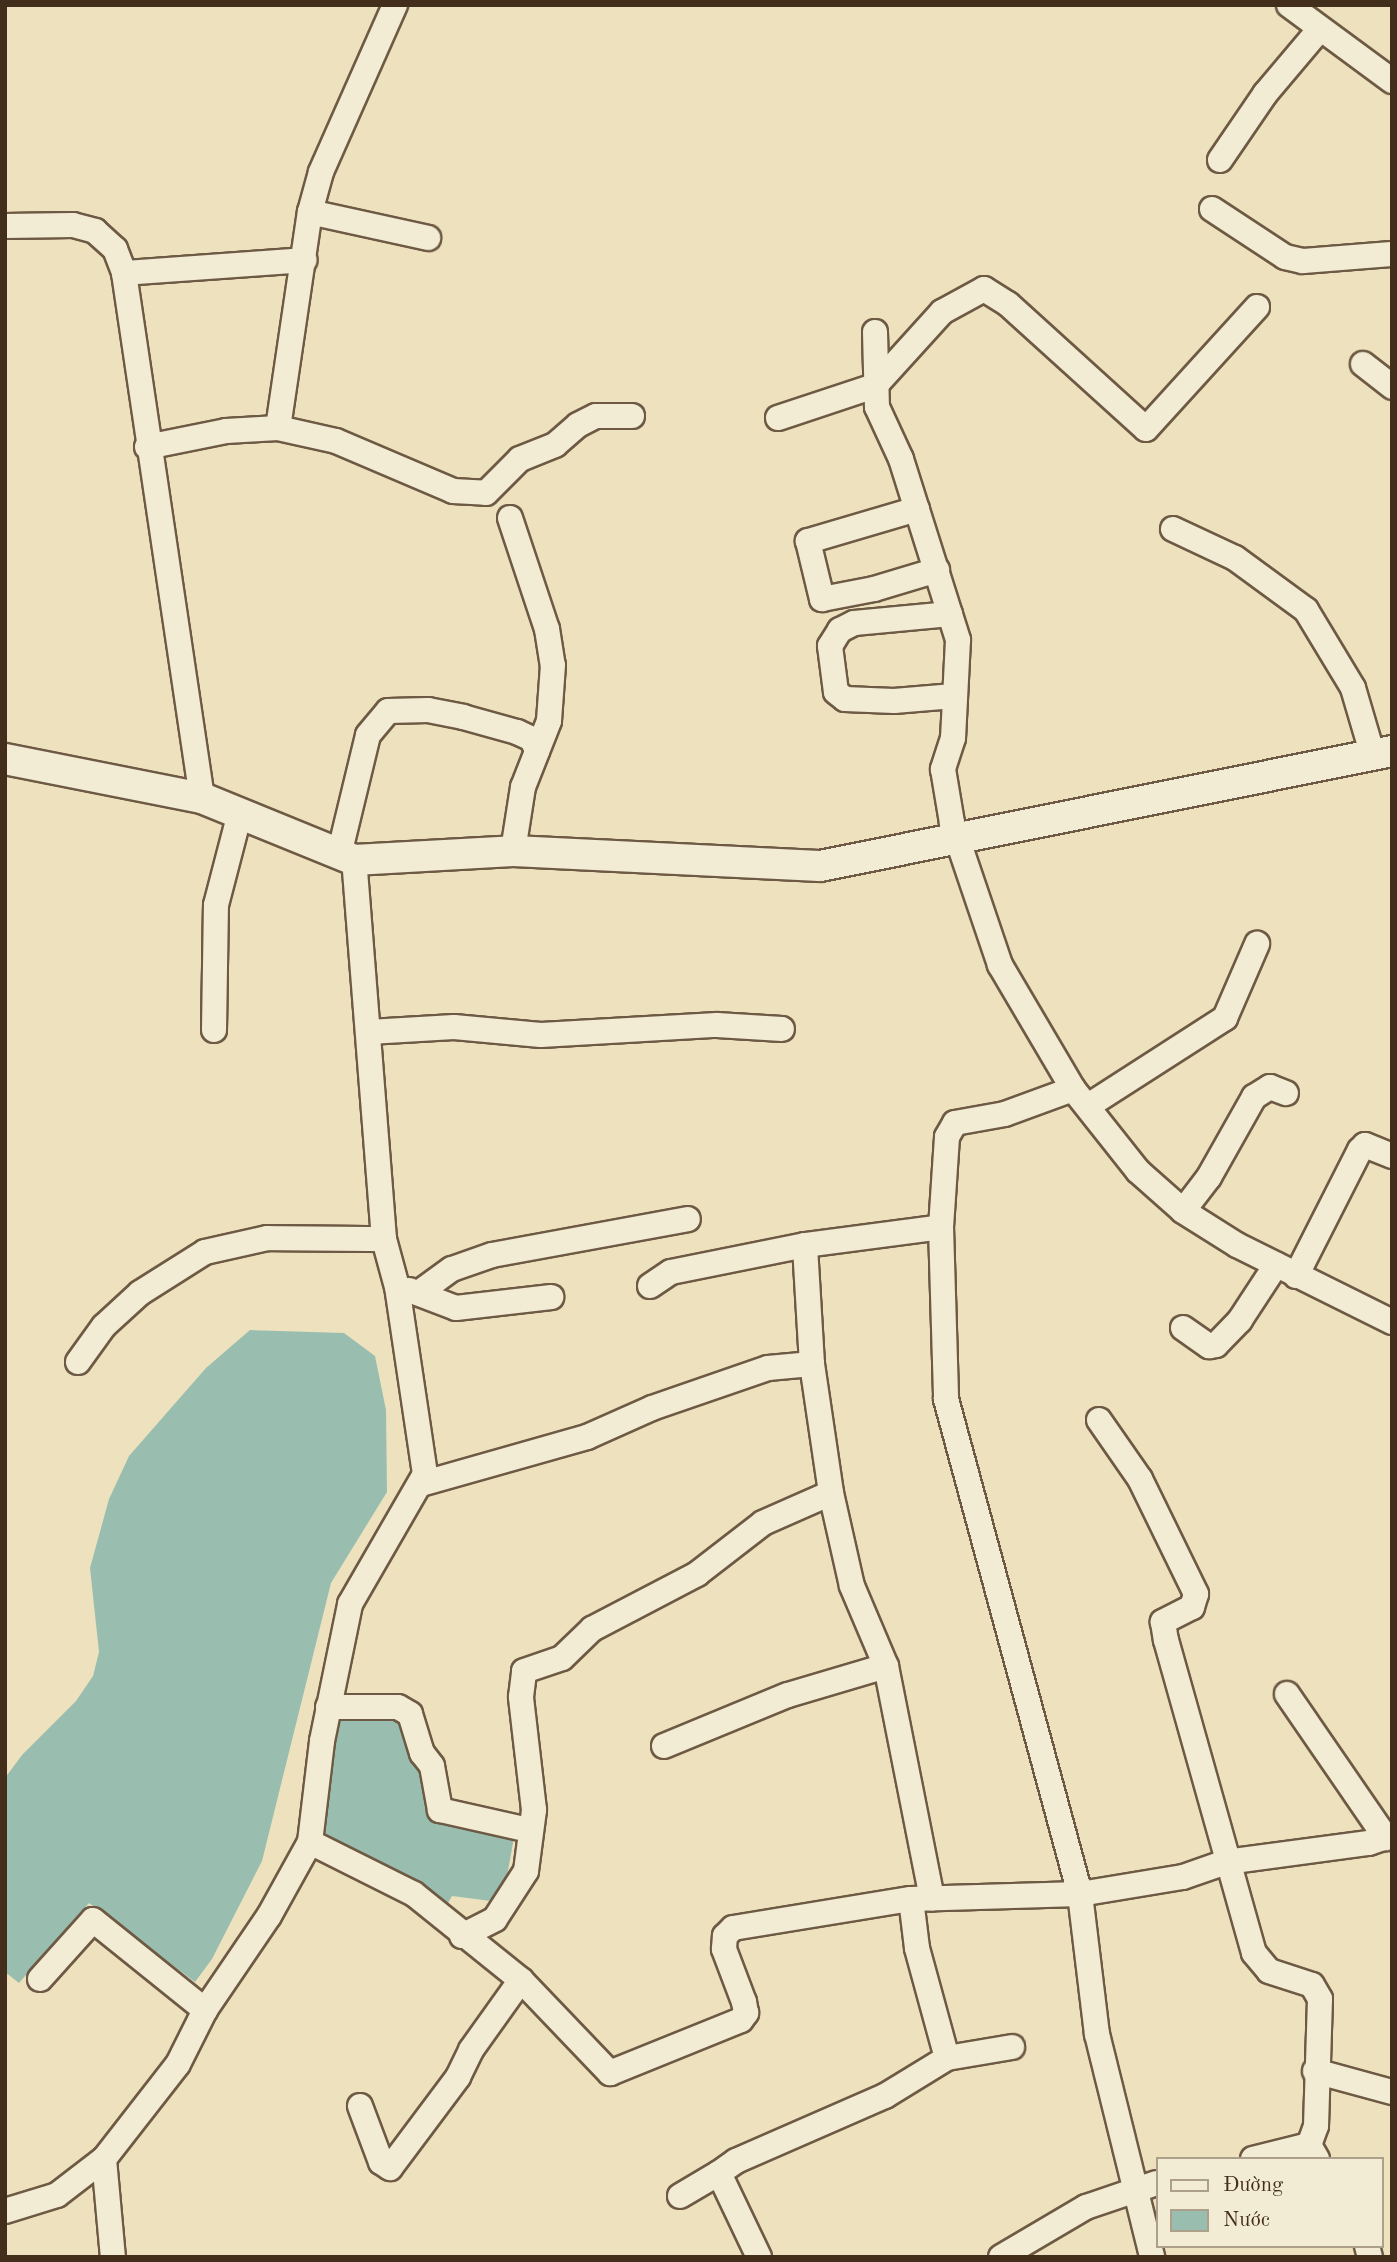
<!DOCTYPE html>
<html>
<head>
<meta charset="utf-8">
<style>
  body { margin:0 }
  #map { position:relative; width:1397px; height:2262px; overflow:hidden; background:#ede2bd; font-family:"Old Standard TT",serif }
  div>[style] { position:absolute }
  .water>* { inset:0; background:#99beb0 }
  .roads { filter:drop-shadow(2px 0 #6e5a44) drop-shadow(-2px 0 #6e5a44) drop-shadow(0 2px #6e5a44) drop-shadow(0 -2px #6e5a44) }
  .minor>* { height:24px; margin:-12px; padding:0 12px; transform-origin:12px; border-radius:12px; background:#f3ecd4 }
  .tertiary>* { height:30px; margin:-15px; padding:0 15px; transform-origin:15px; border-radius:15px; background:#f3ecd4 }
  span { translate:-50% -50%; white-space:nowrap; text-align:center; line-height:1.15; -webkit-text-stroke:6px #f3ecd4; paint-order:stroke }
  .frame { position:absolute; inset:0; border:7px solid #432d1b; pointer-events:none }
  .legend { position:absolute; left:1156px; top:2157px; width:228px; height:91px; box-sizing:border-box; background:#f3ecd4; border:2px solid #ada08a; margin:0; padding:9px 12px; list-style:none; font-size:21px; color:#432d1b }
  .legend li { display:flex; align-items:center; gap:14px; height:35px }
  .legend b { width:35px; border:2px solid #ada08a }
</style>
</head>
<body>
<div id="map">
  <div class="water">
    <div style="clip-path:polygon(250px 1330px,344px 1333px,375px 1356px,386px 1410px,387px 1492px,331px 1583px,262px 1861px,212px 1959px,195px 1982px,89px 1903px,19px 1983px,5px 1972px,5px 1778px,22px 1755px,76px 1701px,93px 1676px,99px 1652px,90px 1568px,109px 1499px,129px 1456px,206px 1368px)"></div>
    <div style="clip-path:polygon(399px 1712px,428px 1768px,434px 1820px,515px 1832px,505px 1887px,491px 1901px,452px 1896px,448px 1903px,316px 1832px,335px 1716px)"></div>
  </div>
  <div class="roads">
    <div class="minor">
      <div style="left:1289px;top:5px;width:128px;rotate:36.4deg"></div>
      <div style="left:1220px;top:160px;width:80px;rotate:-55.7deg"></div>
      <div style="left:1265px;top:94px;width:85px;rotate:-49.8deg"></div>
      <div style="left:1212px;top:209px;width:87px;rotate:33.3deg"></div>
      <div style="left:1285px;top:257px;width:18px;rotate:13deg"></div>
      <div style="left:1303px;top:261px;width:89px;rotate:-4.5deg"></div>
      <div style="left:310px;top:212px;width:121px;rotate:12.4deg"></div>
      <div style="left:5px;top:226px;width:68px;rotate:-0.8deg"></div>
      <div style="left:73px;top:225px;width:23px;rotate:15deg"></div>
      <div style="left:95px;top:231px;width:27px;rotate:42deg"></div>
      <div style="left:115px;top:249px;width:26px;rotate:69deg"></div>
      <div style="left:124px;top:273px;width:531px;rotate:81.55deg"></div>
      <div style="left:124px;top:273px;width:181px;rotate:-4.1deg"></div>
      <div style="left:875px;top:332px;width:75px;rotate:88.5deg"></div>
      <div style="left:877px;top:407px;width:57px;rotate:65.2deg"></div>
      <div style="left:901px;top:459px;width:190px;rotate:72.5deg"></div>
      <div style="left:958px;top:640px;width:98px;rotate:92.9deg"></div>
      <div style="left:953px;top:738px;width:33px;rotate:108deg"></div>
      <div style="left:943px;top:769px;width:55px;rotate:80.5deg"></div>
      <div style="left:952px;top:823px;width:150px;rotate:71.3deg"></div>
      <div style="left:1000px;top:965px;width:144px;rotate:59.5deg"></div>
      <div style="left:1073px;top:1089px;width:105px;rotate:51.6deg"></div>
      <div style="left:1138px;top:1171px;width:60px;rotate:41.6deg"></div>
      <div style="left:1183px;top:1211px;width:64px;rotate:32.2deg"></div>
      <div style="left:1237px;top:1245px;width:173px;rotate:26.4deg"></div>
      <div style="left:1363px;top:364px;width:37px;rotate:38deg"></div>
      <div style="left:778px;top:418px;width:102px;rotate:-18.3deg"></div>
      <div style="left:875px;top:386px;width:100px;rotate:-47.8deg"></div>
      <div style="left:942px;top:312px;width:48px;rotate:-28.7deg"></div>
      <div style="left:984px;top:289px;width:28px;rotate:32deg"></div>
      <div style="left:1008px;top:304px;width:186px;rotate:42.2deg"></div>
      <div style="left:1146px;top:429px;width:165px;rotate:-47.7deg"></div>
      <div style="left:278px;top:428px;width:218px;rotate:-81.6deg"></div>
      <div style="left:310px;top:212px;width:41px;rotate:-74.6deg"></div>
      <div style="left:321px;top:172px;width:183px;rotate:-66.1deg"></div>
      <div style="left:147px;top:447px;width:81px;rotate:-11.4deg"></div>
      <div style="left:226px;top:431px;width:52px;rotate:-3.3deg"></div>
      <div style="left:278px;top:428px;width:59px;rotate:12.6deg"></div>
      <div style="left:336px;top:441px;width:127px;rotate:23.1deg"></div>
      <div style="left:453px;top:491px;width:33px;rotate:3deg"></div>
      <div style="left:486px;top:493px;width:48px;rotate:-45deg"></div>
      <div style="left:520px;top:459px;width:38px;rotate:-22deg"></div>
      <div style="left:555px;top:445px;width:30px;rotate:-41deg"></div>
      <div style="left:578px;top:425px;width:20px;rotate:-27deg"></div>
      <div style="left:596px;top:416px;width:36px"></div>
      <div style="left:917px;top:509px;width:114px;rotate:163.6deg"></div>
      <div style="left:808px;top:541px;width:60px;rotate:76.4deg"></div>
      <div style="left:822px;top:599px;width:53px;rotate:-10.9deg"></div>
      <div style="left:874px;top:589px;width:66px;rotate:-16.8deg"></div>
      <div style="left:510px;top:518px;width:117px;rotate:71.6deg"></div>
      <div style="left:547px;top:629px;width:36px;rotate:81deg"></div>
      <div style="left:553px;top:665px;width:56px;rotate:94.1deg"></div>
      <div style="left:549px;top:721px;width:71px;rotate:111.5deg"></div>
      <div style="left:523px;top:787px;width:65px;rotate:98.9deg"></div>
      <div style="left:1173px;top:529px;width:68px;rotate:25.1deg"></div>
      <div style="left:1235px;top:558px;width:88px;rotate:36.2deg"></div>
      <div style="left:1306px;top:610px;width:91px;rotate:58.9deg"></div>
      <div style="left:1353px;top:688px;width:71px;rotate:73.6deg"></div>
      <div style="left:950px;top:614px;width:96px;rotate:174.6deg"></div>
      <div style="left:854px;top:623px;width:16px;rotate:153deg"></div>
      <div style="left:840px;top:630px;width:19px;rotate:122deg"></div>
      <div style="left:830px;top:646px;width:46px;rotate:82.6deg"></div>
      <div style="left:836px;top:692px;width:11px;rotate:38deg"></div>
      <div style="left:845px;top:699px;width:49px;rotate:2.3deg"></div>
      <div style="left:894px;top:701px;width:60px;rotate:-4.8deg"></div>
      <div style="left:339px;top:855px;width:123px;rotate:-76.4deg"></div>
      <div style="left:368px;top:735px;width:31px;rotate:-50deg"></div>
      <div style="left:388px;top:711px;width:40px;rotate:-1.4deg"></div>
      <div style="left:428px;top:710px;width:36px;rotate:11deg"></div>
      <div style="left:463px;top:717px;width:56px;rotate:15.5deg"></div>
      <div style="left:517px;top:732px;width:17px;rotate:25deg"></div>
      <div style="left:532px;top:739px;width:13px;rotate:67deg"></div>
      <div style="left:214px;top:1030px;width:125px;rotate:-89.1deg"></div>
      <div style="left:216px;top:905px;width:95px;rotate:-75.4deg"></div>
      <div style="left:369px;top:1032px;width:85px;rotate:-3.4deg"></div>
      <div style="left:454px;top:1027px;width:87px;rotate:5.3deg"></div>
      <div style="left:541px;top:1035px;width:176px;rotate:-3.3deg"></div>
      <div style="left:717px;top:1025px;width:65px;rotate:3.5deg"></div>
      <div style="left:1073px;top:1089px;width:72px;rotate:159.8deg"></div>
      <div style="left:1005px;top:1114px;width:51px;rotate:169.8deg"></div>
      <div style="left:955px;top:1123px;width:16px;rotate:120deg"></div>
      <div style="left:947px;top:1137px;width:90px;rotate:93.8deg"></div>
      <div style="left:941px;top:1227px;width:172px;rotate:88.3deg"></div>
      <div style="left:946px;top:1399px;width:513px;rotate:74.85deg"></div>
      <div style="left:1080px;top:1894px;width:141px;rotate:83.1deg"></div>
      <div style="left:1097px;top:2034px;width:230px;rotate:76.1deg"></div>
      <div style="left:1088px;top:1106px;width:163px;rotate:-32.7deg"></div>
      <div style="left:1225px;top:1018px;width:81px;rotate:-66.6deg"></div>
      <div style="left:1183px;top:1211px;width:43px;rotate:-52.6deg"></div>
      <div style="left:1209px;top:1177px;width:92px;rotate:-60.6deg"></div>
      <div style="left:1254px;top:1097px;width:19px;rotate:-32deg"></div>
      <div style="left:1270px;top:1087px;width:17px;rotate:21deg"></div>
      <div style="left:1296px;top:1276px;width:141px;rotate:-63.1deg"></div>
      <div style="left:1360px;top:1150px;width:7px;rotate:-45deg"></div>
      <div style="left:1365px;top:1145px;width:29px;rotate:22deg"></div>
      <div style="left:650px;top:1286px;width:25px;rotate:-34deg"></div>
      <div style="left:671px;top:1272px;width:137px;rotate:-11.4deg"></div>
      <div style="left:409px;top:1290px;width:50px;rotate:21deg"></div>
      <div style="left:456px;top:1308px;width:96px;rotate:-6.6deg"></div>
      <div style="left:420px;top:1292px;width:39px;rotate:-36deg"></div>
      <div style="left:452px;top:1269px;width:42px;rotate:-19.3deg"></div>
      <div style="left:492px;top:1255px;width:199px;rotate:-10.4deg"></div>
      <div style="left:1183px;top:1328px;width:32px;rotate:35deg"></div>
      <div style="left:1209px;top:1346px;width:7px;rotate:-8deg"></div>
      <div style="left:1216px;top:1345px;width:35px;rotate:-46deg"></div>
      <div style="left:1240px;top:1320px;width:66px;rotate:-56.8deg"></div>
      <div style="left:78px;top:1362px;width:44px;rotate:-54.2deg"></div>
      <div style="left:104px;top:1326px;width:49px;rotate:-42.5deg"></div>
      <div style="left:140px;top:1293px;width:77px;rotate:-32.2deg"></div>
      <div style="left:205px;top:1252px;width:64px;rotate:-12.7deg"></div>
      <div style="left:267px;top:1238px;width:117px;rotate:0.5deg"></div>
      <div style="left:812px;top:1364px;width:119px;rotate:-93.4deg"></div>
      <div style="left:805px;top:1245px;width:137px;rotate:-7.5deg"></div>
      <div style="left:1099px;top:1420px;width:72px;rotate:55.2deg"></div>
      <div style="left:1140px;top:1479px;width:128px;rotate:64deg"></div>
      <div style="left:1196px;top:1594px;width:14px;rotate:107deg"></div>
      <div style="left:1192px;top:1607px;width:33px;rotate:153deg"></div>
      <div style="left:1163px;top:1622px;width:18px;rotate:81deg"></div>
      <div style="left:1166px;top:1640px;width:325px;rotate:74.3deg"></div>
      <div style="left:1254px;top:1953px;width:23px;rotate:50deg"></div>
      <div style="left:1269px;top:1971px;width:45px;rotate:18deg"></div>
      <div style="left:1312px;top:1985px;width:16px;rotate:60deg"></div>
      <div style="left:1320px;top:1999px;width:127px;rotate:91.8deg"></div>
      <div style="left:1316px;top:2126px;width:20px;rotate:110deg"></div>
      <div style="left:1309px;top:2145px;width:16px;rotate:60deg"></div>
      <div style="left:421px;top:1484px;width:173px;rotate:-15.8deg"></div>
      <div style="left:587px;top:1437px;width:71px;rotate:-24deg"></div>
      <div style="left:652px;top:1408px;width:123px;rotate:-19deg"></div>
      <div style="left:768px;top:1368px;width:44px;rotate:-5.2deg"></div>
      <div style="left:812px;top:1364px;width:130px;rotate:81.6deg"></div>
      <div style="left:831px;top:1493px;width:95px;rotate:77.3deg"></div>
      <div style="left:852px;top:1586px;width:87px;rotate:67deg"></div>
      <div style="left:886px;top:1666px;width:237px;rotate:78.8deg"></div>
      <div style="left:1287px;top:1694px;width:175px;rotate:55.5deg"></div>
      <div style="left:328px;top:1707px;width:70px"></div>
      <div style="left:398px;top:1707px;width:14px;rotate:30deg"></div>
      <div style="left:410px;top:1714px;width:41px;rotate:72.9deg"></div>
      <div style="left:422px;top:1753px;width:16px;rotate:52deg"></div>
      <div style="left:432px;top:1766px;width:45px;rotate:79.7deg"></div>
      <div style="left:440px;top:1810px;width:91px;rotate:12.7deg"></div>
      <div style="left:664px;top:1746px;width:134px;rotate:-22.4deg"></div>
      <div style="left:788px;top:1695px;width:102px;rotate:-16.5deg"></div>
      <div style="left:310px;top:1842px;width:116px;rotate:26.6deg"></div>
      <div style="left:414px;top:1894px;width:137px;rotate:38.8deg"></div>
      <div style="left:521px;top:1980px;width:129px;rotate:46.3deg"></div>
      <div style="left:610px;top:2073px;width:141px;rotate:-22deg"></div>
      <div style="left:741px;top:2020px;width:9px;rotate:-54deg"></div>
      <div style="left:746px;top:2013px;width:11px;rotate:-100deg"></div>
      <div style="left:744px;top:2002px;width:57px;rotate:-110.7deg"></div>
      <div style="left:724px;top:1949px;width:13px;rotate:-86deg"></div>
      <div style="left:725px;top:1936px;width:11px;rotate:-45deg"></div>
      <div style="left:733px;top:1928px;width:180px;rotate:-9.3deg"></div>
      <div style="left:911px;top:1899px;width:169px;rotate:-1.7deg"></div>
      <div style="left:1080px;top:1894px;width:104px;rotate:-9.4deg"></div>
      <div style="left:1183px;top:1877px;width:46px;rotate:-19.2deg"></div>
      <div style="left:1226px;top:1862px;width:144px;rotate:-7.6deg"></div>
      <div style="left:1369px;top:1843px;width:24px;rotate:-19deg"></div>
      <div style="left:462px;top:1936px;width:37px;rotate:-27deg"></div>
      <div style="left:495px;top:1919px;width:57px;rotate:-57.1deg"></div>
      <div style="left:526px;top:1871px;width:62px;rotate:-82.5deg"></div>
      <div style="left:534px;top:1810px;width:114px;rotate:-96.6deg"></div>
      <div style="left:521px;top:1697px;width:26px;rotate:-83deg"></div>
      <div style="left:524px;top:1671px;width:40px;rotate:-18.9deg"></div>
      <div style="left:562px;top:1658px;width:42px;rotate:-44deg"></div>
      <div style="left:592px;top:1629px;width:119px;rotate:-27.6deg"></div>
      <div style="left:697px;top:1574px;width:83px;rotate:-37.7deg"></div>
      <div style="left:763px;top:1523px;width:74px;rotate:-23.8deg"></div>
      <div style="left:40px;top:1979px;width:79px;rotate:-48.1deg"></div>
      <div style="left:93px;top:1920px;width:144px;rotate:38.8deg"></div>
      <div style="left:947px;top:2058px;width:66px;rotate:-9.6deg"></div>
      <div style="left:1315px;top:2071px;width:80px;rotate:15.3deg"></div>
      <div style="left:360px;top:2106px;width:60px;rotate:69.4deg"></div>
      <div style="left:381px;top:2162px;width:11px;rotate:34deg"></div>
      <div style="left:390px;top:2168px;width:114px;rotate:-53.2deg"></div>
      <div style="left:458px;top:2077px;width:30px;rotate:-64deg"></div>
      <div style="left:471px;top:2050px;width:86px;rotate:-54.5deg"></div>
      <div style="left:104px;top:2159px;width:98px;rotate:84.8deg"></div>
      <div style="left:1253px;top:2159px;width:58px;rotate:-14deg"></div>
      <div style="left:680px;top:2196px;width:45px;rotate:-30.5deg"></div>
      <div style="left:5px;top:2211px;width:54px;rotate:-17.1deg"></div>
      <div style="left:57px;top:2195px;width:59px;rotate:-37.5deg"></div>
      <div style="left:104px;top:2159px;width:120px;rotate:-52.1deg"></div>
      <div style="left:178px;top:2064px;width:60px;rotate:-63.4deg"></div>
      <div style="left:205px;top:2010px;width:114px;rotate:-55.8deg"></div>
      <div style="left:269px;top:1916px;width:85px;rotate:-61deg"></div>
      <div style="left:310px;top:1842px;width:102px;rotate:-83.2deg"></div>
      <div style="left:322px;top:1741px;width:140px;rotate:-78.4deg"></div>
      <div style="left:350px;top:1604px;width:150px;rotate:-60deg"></div>
      <div style="left:425px;top:1474px;width:189px;rotate:-98.5deg"></div>
      <div style="left:397px;top:1287px;width:50px;rotate:-105.2deg"></div>
      <div style="left:384px;top:1239px;width:380px;rotate:-94.5deg"></div>
      <div style="left:1367px;top:2246px;width:11px;rotate:75deg"></div>
      <div style="left:759px;top:2257px;width:93px;rotate:-115.5deg"></div>
      <div style="left:719px;top:2173px;width:21px;rotate:-35deg"></div>
      <div style="left:736px;top:2161px;width:163px;rotate:-23.6deg"></div>
      <div style="left:885px;top:2096px;width:73px;rotate:-31.5deg"></div>
      <div style="left:947px;top:2058px;width:114px;rotate:-105.3deg"></div>
      <div style="left:917px;top:1948px;width:49px;rotate:-97deg"></div>
      <div style="left:1001px;top:2257px;width:99px;rotate:-30.5deg"></div>
      <div style="left:1086px;top:2207px;width:75px;rotate:-18.7deg"></div>
    </div>
    <div class="tertiary">
      <div style="left:5px;top:759px;width:201px;rotate:11.2deg"></div>
      <div style="left:202px;top:798px;width:164px;rotate:22.2deg"></div>
      <div style="left:354px;top:860px;width:159px;rotate:-3.2deg"></div>
      <div style="left:513px;top:851px;width:307px;rotate:2.8deg"></div>
      <div style="left:820px;top:866px;width:583px;rotate:-11.37deg"></div>
    </div>
  </div>
  <div class="frame"></div>
  <ul class="legend">
  <li><b style="height:9px;background:#f3ecd4"></b>Đường</li>
  <li><b style="height:19px;background:#99beb0"></b>Nước</li>
  </ul>
</div>
</body>
</html>
